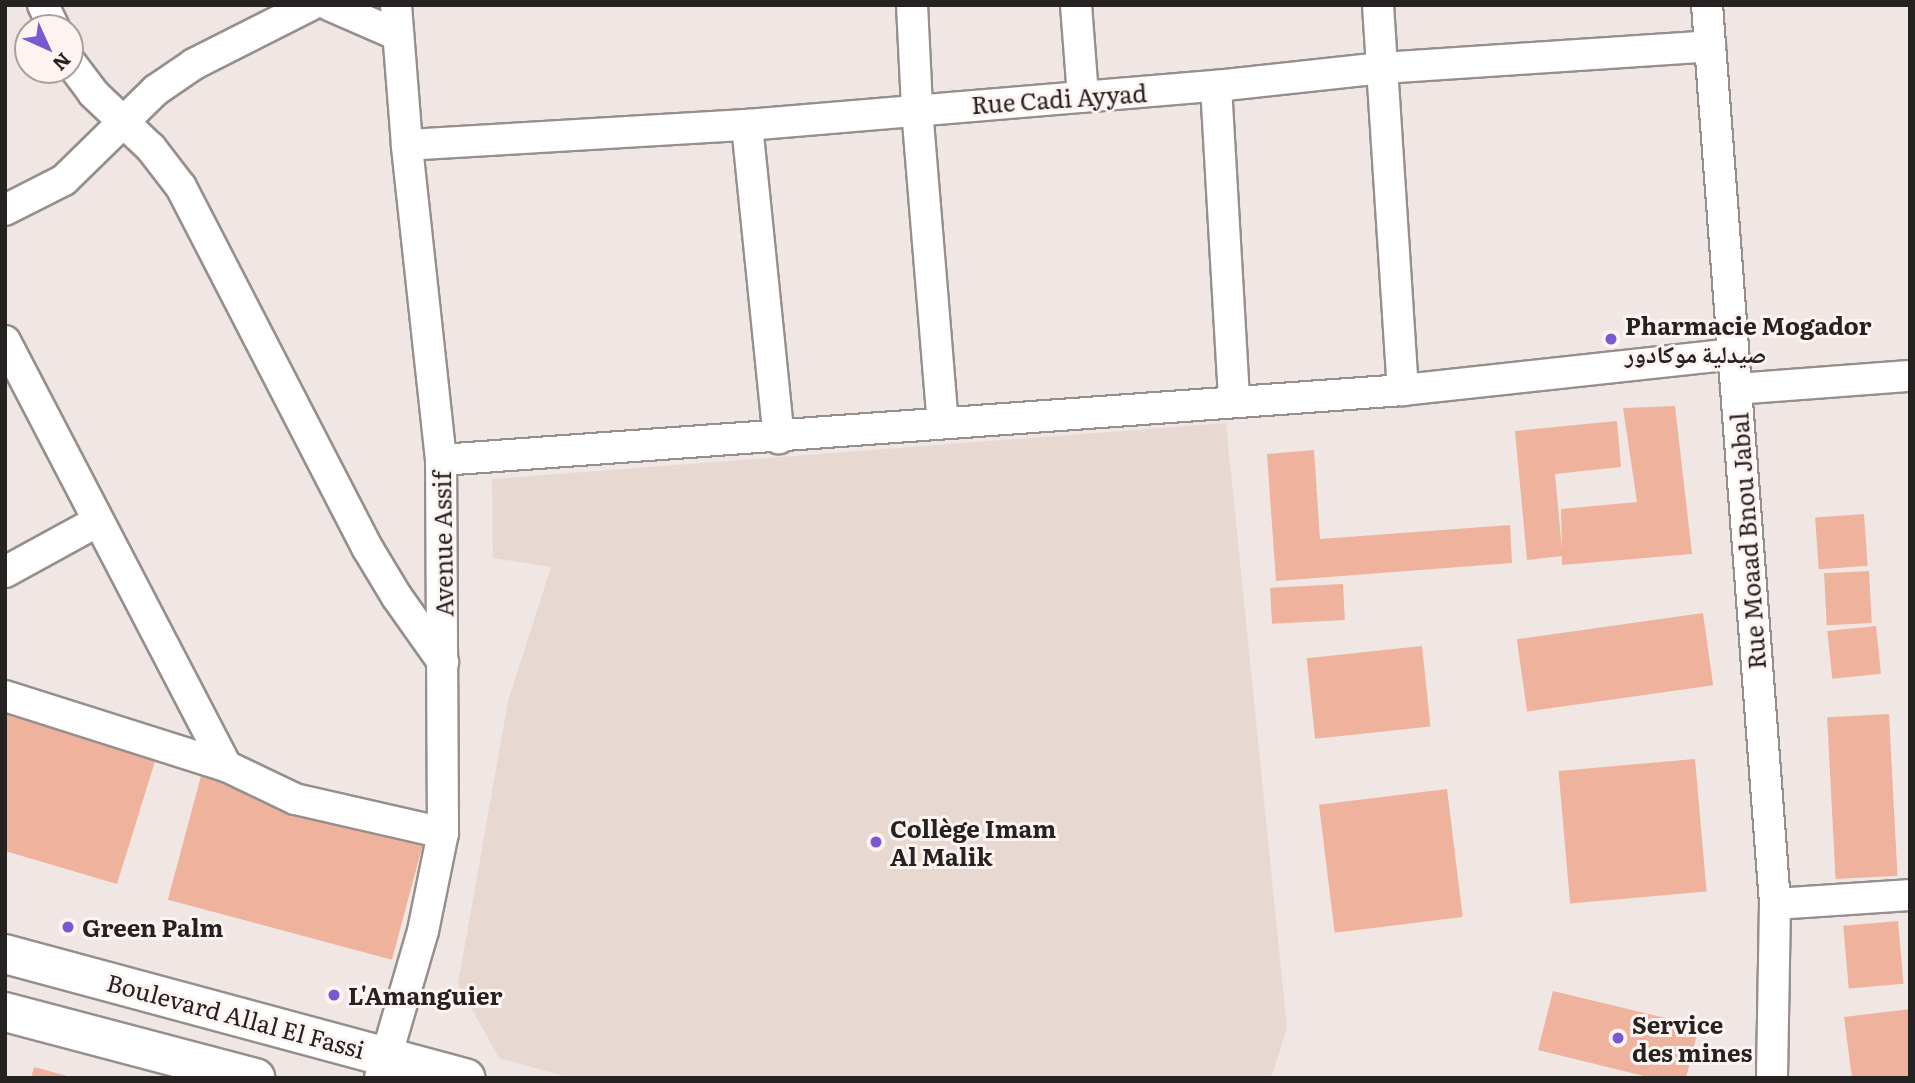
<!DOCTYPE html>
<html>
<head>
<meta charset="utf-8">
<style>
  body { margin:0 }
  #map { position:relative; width:1915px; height:1083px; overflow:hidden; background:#f0e7e4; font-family:Literata,"Noto Naskh Arabic",serif }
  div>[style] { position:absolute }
  .built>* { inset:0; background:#e8d8d2 }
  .building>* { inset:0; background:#efb39d; transform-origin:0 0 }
  .roads { filter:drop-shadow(2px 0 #968f8c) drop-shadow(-2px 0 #968f8c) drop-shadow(0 2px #968f8c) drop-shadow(0 -2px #968f8c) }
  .minor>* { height:30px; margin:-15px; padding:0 15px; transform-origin:15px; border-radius:15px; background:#fff }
  .major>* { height:38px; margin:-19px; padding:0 19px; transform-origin:19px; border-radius:19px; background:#fff }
  .dots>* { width:19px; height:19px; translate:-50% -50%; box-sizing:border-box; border:4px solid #fdf4f1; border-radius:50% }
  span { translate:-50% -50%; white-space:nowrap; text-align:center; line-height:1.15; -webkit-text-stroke:6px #fdf4f1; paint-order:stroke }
  .street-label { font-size:24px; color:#252221 }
  .poi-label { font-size:24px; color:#252221; font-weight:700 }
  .left { translate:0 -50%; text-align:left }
  .frame { position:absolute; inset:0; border:7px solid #252221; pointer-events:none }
  .north { position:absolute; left:14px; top:14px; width:70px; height:70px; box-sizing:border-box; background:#fdf4f1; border:2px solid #a7a09e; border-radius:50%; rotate:135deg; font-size:19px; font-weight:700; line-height:28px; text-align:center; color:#252221 }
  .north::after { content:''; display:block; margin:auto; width:24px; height:32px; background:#7a58d1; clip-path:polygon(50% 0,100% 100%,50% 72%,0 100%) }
</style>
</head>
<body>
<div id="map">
  <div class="built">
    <div style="clip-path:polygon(1226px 423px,1287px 1028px,1271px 1078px,571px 1078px,499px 1058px,458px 984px,508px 701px,551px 567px,493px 558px,492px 479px)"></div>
  </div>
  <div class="building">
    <div style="clip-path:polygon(1675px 406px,1692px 554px,1562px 565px,1562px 556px,1527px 560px,1515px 431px,1617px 421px,1621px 467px,1555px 474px,1562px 550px,1561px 509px,1637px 502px,1623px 408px)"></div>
    <div style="clip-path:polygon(1314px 450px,1320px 539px,1510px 525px,1512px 563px,1276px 581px,1267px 454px)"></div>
    <div style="left:1864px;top:514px;width:52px;height:49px;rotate:86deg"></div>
    <div style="left:1869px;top:571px;width:52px;height:45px;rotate:87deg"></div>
    <div style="left:1343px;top:584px;width:36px;height:73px;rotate:87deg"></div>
    <div style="left:1703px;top:613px;width:73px;height:188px;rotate:82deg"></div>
    <div style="left:1876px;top:626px;width:48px;height:49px;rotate:84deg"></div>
    <div style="left:1422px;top:646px;width:81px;height:116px;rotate:84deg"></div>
    <div style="clip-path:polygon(5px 712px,156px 758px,117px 884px,5px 851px)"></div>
    <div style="left:1889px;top:714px;width:162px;height:62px;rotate:87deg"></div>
    <div style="left:1695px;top:759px;width:133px;height:137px;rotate:85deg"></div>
    <div style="left:201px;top:776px;width:232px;height:128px;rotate:15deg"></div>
    <div style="left:1447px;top:789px;width:129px;height:129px;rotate:83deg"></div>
    <div style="left:1898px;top:921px;width:63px;height:55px;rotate:85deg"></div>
    <div style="clip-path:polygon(1553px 991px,1699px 1026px,1686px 1078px,1652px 1078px,1538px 1050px)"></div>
    <div style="clip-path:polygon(1910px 1009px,1910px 1078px,1852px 1078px,1844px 1017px)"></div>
    <div style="clip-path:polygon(34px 1067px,71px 1077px,71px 1078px,31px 1078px)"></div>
  </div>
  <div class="roads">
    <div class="minor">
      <div style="left:43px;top:5px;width:25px;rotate:64deg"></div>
      <div style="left:329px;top:5px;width:75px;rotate:23.5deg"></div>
      <div style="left:912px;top:5px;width:104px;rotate:87.2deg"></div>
      <div style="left:917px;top:109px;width:314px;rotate:85.3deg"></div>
      <div style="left:1076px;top:5px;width:92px;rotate:85.6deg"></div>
      <div style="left:1378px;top:5px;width:386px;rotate:86.3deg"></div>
      <div style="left:1707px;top:5px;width:902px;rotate:85.67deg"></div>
      <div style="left:1775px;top:904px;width:174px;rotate:91deg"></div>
      <div style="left:70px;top:62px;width:39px;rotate:53deg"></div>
      <div style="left:93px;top:93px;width:80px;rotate:43.5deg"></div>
      <div style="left:151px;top:148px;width:49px;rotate:52.4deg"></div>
      <div style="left:181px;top:187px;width:407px;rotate:62.7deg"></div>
      <div style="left:368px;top:549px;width:56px;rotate:58.9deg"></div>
      <div style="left:397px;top:597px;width:80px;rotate:54.7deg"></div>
      <div style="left:1216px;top:86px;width:316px;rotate:86.7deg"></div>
      <div style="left:747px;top:125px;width:315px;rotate:84.2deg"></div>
      <div style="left:407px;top:145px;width:341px;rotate:-3.4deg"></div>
      <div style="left:747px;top:125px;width:471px;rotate:-4.8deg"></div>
      <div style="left:1216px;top:86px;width:167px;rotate:-6.2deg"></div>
      <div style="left:1382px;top:68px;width:329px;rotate:-3.8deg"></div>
      <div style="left:5px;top:210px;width:66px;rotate:-27deg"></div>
      <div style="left:64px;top:180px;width:129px;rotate:-44.4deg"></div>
      <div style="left:156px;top:90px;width:46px;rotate:-34.4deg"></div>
      <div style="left:194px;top:64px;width:131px;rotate:-26.8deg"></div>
      <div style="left:5px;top:341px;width:479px;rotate:62.5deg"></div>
      <div style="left:1736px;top:389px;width:174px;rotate:-4.3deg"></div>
      <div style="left:441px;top:460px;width:965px;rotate:-4.16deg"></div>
      <div style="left:1403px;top:390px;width:332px;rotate:-6.2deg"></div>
      <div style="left:5px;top:572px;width:106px;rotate:-28.7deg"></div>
      <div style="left:5px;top:696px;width:232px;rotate:17.6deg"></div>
      <div style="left:226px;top:766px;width:76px;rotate:25.6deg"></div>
      <div style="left:295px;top:799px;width:152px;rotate:12.9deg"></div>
      <div style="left:1775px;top:904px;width:135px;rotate:-3.8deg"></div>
      <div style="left:380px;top:1078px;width:153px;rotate:-73.7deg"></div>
      <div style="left:423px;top:931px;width:100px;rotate:-78.5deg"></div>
      <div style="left:443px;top:833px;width:373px;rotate:-90.3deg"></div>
      <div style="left:441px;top:460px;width:317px;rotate:-96.2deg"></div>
      <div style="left:407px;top:145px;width:140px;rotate:-94.5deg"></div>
    </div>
    <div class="major">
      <div style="left:5px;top:954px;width:477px;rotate:15.1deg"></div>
      <div style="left:5px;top:1012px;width:259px;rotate:14.8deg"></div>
    </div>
  </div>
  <div class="dots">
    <div style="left:1611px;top:339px;background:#7a58d1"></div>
    <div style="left:876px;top:842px;background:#7a58d1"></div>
    <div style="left:68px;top:927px;background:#7a58d1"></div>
    <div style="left:334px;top:995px;background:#7a58d1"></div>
    <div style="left:1618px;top:1038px;background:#7a58d1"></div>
  </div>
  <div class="street-label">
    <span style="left:1059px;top:98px;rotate:-4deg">Rue Cadi Ayyad</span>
    <span style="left:1747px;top:541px;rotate:-94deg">Rue Moaad Bnou Jabal</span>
    <span style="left:442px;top:544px;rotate:-91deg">Avenue Assif</span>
    <span style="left:236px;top:1015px;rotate:15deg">Boulevard Allal El Fassi</span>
  </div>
  <div class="poi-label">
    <span class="left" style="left:1625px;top:339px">Pharmacie Mogador<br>صيدلية موكادور</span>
    <span class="left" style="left:890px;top:842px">Collège Imam<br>Al Malik</span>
    <span class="left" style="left:82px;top:927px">Green Palm</span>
    <span class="left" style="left:348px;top:995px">L'Amanguier</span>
    <span class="left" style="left:1632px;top:1038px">Service<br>des mines</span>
  </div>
  <div class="frame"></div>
  <div class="north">N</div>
</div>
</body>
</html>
